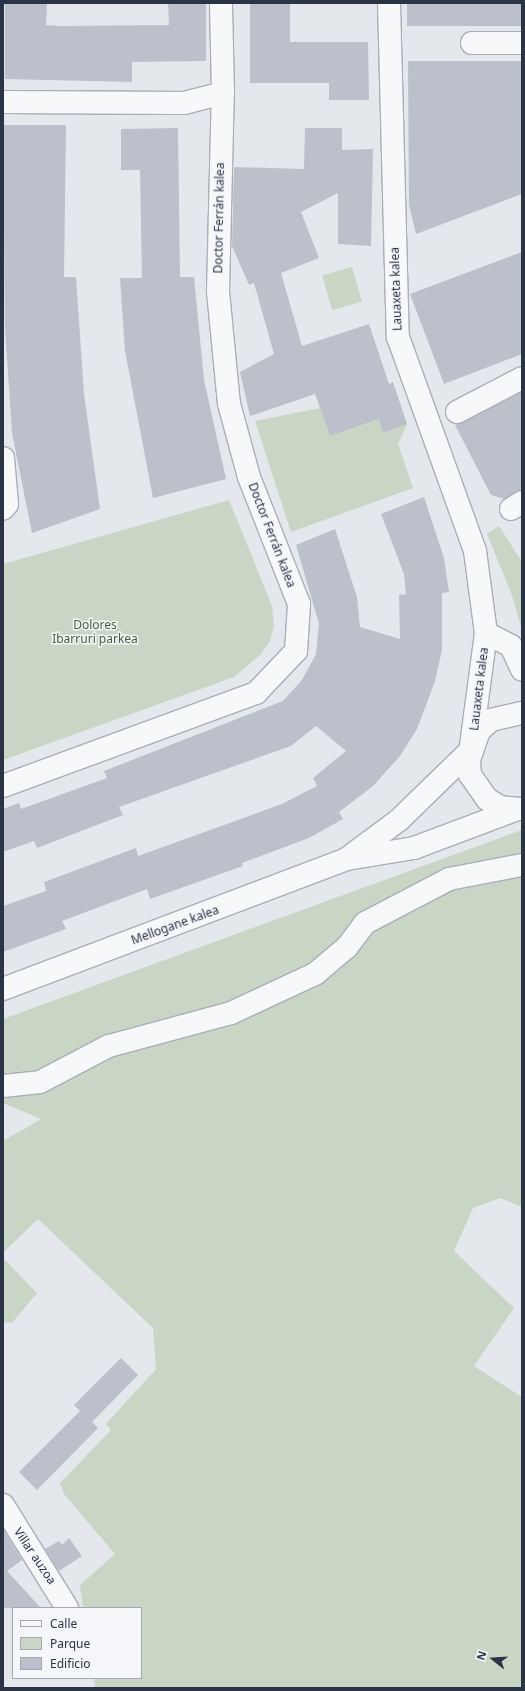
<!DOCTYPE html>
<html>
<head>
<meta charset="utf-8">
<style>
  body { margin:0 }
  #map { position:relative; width:525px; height:1691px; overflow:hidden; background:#e4e7ec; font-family:"Noto Sans",sans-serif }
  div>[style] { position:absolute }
  .green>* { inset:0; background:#c9d6c5; transform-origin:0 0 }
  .building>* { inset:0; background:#bbc0ca; transform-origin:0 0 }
  .roads { filter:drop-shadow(1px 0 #a9aeb7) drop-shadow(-1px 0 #a9aeb7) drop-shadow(0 1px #a9aeb7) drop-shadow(0 -1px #a9aeb7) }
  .minor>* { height:22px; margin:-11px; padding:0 11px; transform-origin:11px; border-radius:11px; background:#f7f8fa }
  span { translate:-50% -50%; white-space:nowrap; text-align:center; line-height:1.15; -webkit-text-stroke:3px #f4f6f9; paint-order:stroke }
  .street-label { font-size:12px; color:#2b3445 }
  .park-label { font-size:12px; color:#3f6138 }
  .frame { position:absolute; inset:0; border:4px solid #2b3445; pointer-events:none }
  .legend { position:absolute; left:12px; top:1607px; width:130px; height:72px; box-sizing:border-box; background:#f4f6f9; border:1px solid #a4a8b1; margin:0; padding:5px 7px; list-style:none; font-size:12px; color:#2b3445 }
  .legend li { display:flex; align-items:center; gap:8px; height:20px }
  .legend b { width:20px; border:1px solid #a4a8b1 }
  .north { position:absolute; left:473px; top:1639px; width:40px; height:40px; -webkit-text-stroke:3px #f4f6f9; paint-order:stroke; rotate:287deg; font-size:11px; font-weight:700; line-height:16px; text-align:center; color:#2b3445 }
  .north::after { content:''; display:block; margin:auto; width:14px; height:18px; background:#2b3445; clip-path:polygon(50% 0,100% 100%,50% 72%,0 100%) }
</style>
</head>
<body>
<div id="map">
  <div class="green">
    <div style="left:352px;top:267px;width:36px;height:31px;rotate:74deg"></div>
    <div style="clip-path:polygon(320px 408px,330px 436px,379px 419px,383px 433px,407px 424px,398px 444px,413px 488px,291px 532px,255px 421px)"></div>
    <div style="clip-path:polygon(229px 500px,272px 606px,274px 626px,270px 641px,260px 655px,234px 677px,3px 760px,3px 564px)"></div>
    <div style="clip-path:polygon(499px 526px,522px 562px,522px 631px,513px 598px,487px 534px)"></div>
    <div style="clip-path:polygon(522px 830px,522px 1207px,500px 1198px,473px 1208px,454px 1251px,514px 1308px,474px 1366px,522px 1397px,522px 1688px,95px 1688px,94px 1678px,141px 1678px,141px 1608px,83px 1608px,80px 1585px,115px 1554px,64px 1494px,60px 1483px,111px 1430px,106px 1424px,156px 1369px,153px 1328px,38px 1219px,3px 1253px,3px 1141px,41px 1119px,3px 1103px,3px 1019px)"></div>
    <div style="clip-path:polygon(3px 1258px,37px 1293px,12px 1323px,3px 1322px)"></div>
  </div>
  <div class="building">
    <div style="clip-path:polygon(5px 3px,47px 3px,46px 25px,61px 26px,169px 25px,168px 3px,206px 3px,206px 61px,132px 62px,132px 82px,5px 79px)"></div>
    <div style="clip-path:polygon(250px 3px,290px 3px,290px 42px,368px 42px,369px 100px,329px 100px,329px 83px,250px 83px)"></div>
    <div style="left:407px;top:3px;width:115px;height:23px"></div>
    <div style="clip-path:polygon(408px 61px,522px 61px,522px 194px,416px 234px,409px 205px)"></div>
    <div style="clip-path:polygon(3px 125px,66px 125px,64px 277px,76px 277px,84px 394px,100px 509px,32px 533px,12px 433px,5px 329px)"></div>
    <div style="clip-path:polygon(178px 128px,180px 277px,194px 277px,204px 380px,226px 479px,153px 498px,125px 351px,120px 278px,142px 278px,140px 170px,121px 170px,121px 129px)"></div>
    <div style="clip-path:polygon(305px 128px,342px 128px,342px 150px,373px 149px,371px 246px,338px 244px,338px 193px,301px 212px,319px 258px,281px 273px,302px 346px,369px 324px,389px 384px,393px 382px,407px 424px,383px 433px,379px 419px,330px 436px,315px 394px,250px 416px,240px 372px,274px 354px,254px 283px,249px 285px,232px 246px,234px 167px,304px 169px)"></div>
    <div style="clip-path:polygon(522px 252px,522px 354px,444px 384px,410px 294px)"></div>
    <div style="clip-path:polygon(522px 392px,522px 490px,504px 499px,491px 495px,455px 425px)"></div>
    <div style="clip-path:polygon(424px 497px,444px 558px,449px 592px,442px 593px,442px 650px,435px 681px,417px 729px,400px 756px,373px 786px,339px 812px,343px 819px,309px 838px,242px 863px,243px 866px,150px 899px,147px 889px,62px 921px,66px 929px,3px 952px,3px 906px,46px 891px,44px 882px,136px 848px,138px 856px,282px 804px,317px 786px,313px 778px,346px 751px,316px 726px,291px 746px,119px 807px,123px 815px,37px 848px,34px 841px,3px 852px,3px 809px,19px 803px,21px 809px,107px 778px,104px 771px,283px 701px,302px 680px,316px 654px,319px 624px,296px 545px,335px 529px,357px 597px,360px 627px,400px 639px,399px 595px,406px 594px,404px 574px,381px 514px)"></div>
    <div style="clip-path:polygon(121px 1358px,138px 1375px,92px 1422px,98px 1428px,37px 1490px,19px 1472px,80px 1411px,74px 1405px)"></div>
    <div style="clip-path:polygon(3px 1529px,22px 1560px,7px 1571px,41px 1608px,3px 1608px)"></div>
    <div style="clip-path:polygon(69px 1538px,82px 1556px,59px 1571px,45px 1549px,59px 1541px,62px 1545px)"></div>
  </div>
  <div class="roads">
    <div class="minor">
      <div style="left:389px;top:3px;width:334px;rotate:88.5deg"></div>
      <div style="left:398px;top:337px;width:227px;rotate:70.2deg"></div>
      <div style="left:475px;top:551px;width:83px;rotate:82.4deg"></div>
      <div style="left:486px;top:633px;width:113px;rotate:97.6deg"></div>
      <div style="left:472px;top:43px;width:50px"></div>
      <div style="left:3px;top:102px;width:181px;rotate:0.3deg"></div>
      <div style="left:184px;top:103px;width:40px;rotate:-14.4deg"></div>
      <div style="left:457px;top:412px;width:73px;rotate:-27.6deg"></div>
      <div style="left:3px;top:458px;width:46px;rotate:85deg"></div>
      <div style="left:7px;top:504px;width:6px;rotate:129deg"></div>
      <div style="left:511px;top:509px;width:13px;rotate:-32deg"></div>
      <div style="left:486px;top:633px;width:28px;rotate:27deg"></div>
      <div style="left:511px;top:646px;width:26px;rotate:65deg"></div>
      <div style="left:3px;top:786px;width:270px;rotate:-20.2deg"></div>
      <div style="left:256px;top:693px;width:58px;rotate:-46.4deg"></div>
      <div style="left:296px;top:651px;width:47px;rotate:-86.3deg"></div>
      <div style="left:299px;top:604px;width:136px;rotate:-111.5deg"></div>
      <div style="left:249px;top:477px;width:76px;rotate:-105.3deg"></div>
      <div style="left:229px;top:404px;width:114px;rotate:-95.6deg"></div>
      <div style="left:218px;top:291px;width:198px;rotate:-88.6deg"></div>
      <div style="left:223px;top:93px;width:90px;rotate:-91.3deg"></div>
      <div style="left:521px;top:809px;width:21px;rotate:-175deg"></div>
      <div style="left:500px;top:807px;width:15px;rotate:-148deg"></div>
      <div style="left:487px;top:799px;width:29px;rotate:-125deg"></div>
      <div style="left:470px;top:775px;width:15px;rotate:-94deg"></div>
      <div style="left:469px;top:760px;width:31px;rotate:-71deg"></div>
      <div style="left:479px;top:731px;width:16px;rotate:-43deg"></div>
      <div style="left:491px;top:720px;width:32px;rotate:-13deg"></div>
      <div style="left:349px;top:857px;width:62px;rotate:-36.5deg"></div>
      <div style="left:399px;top:820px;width:98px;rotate:-44.2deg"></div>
      <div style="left:3px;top:989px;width:368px;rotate:-20.7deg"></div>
      <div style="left:347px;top:859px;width:68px;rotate:-9.3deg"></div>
      <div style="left:414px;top:848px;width:108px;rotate:-20.6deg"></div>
      <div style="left:3px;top:1086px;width:37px;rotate:-6deg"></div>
      <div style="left:40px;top:1082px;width:78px;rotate:-27.6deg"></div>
      <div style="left:109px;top:1046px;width:126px;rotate:-15.1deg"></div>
      <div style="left:231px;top:1013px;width:93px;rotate:-24.9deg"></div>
      <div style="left:315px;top:974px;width:42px;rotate:-40.2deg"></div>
      <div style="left:347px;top:947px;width:30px;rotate:-53deg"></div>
      <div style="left:365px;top:923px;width:95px;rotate:-27.6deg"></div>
      <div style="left:449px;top:879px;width:74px;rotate:-10.9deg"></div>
      <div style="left:3px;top:1505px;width:121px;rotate:58.1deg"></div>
    </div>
  </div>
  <div class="street-label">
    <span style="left:219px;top:218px;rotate:-89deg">Doctor Ferrán kalea</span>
    <span style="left:396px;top:289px;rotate:-92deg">Lauaxeta kalea</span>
    <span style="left:272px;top:535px;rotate:69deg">Doctor Ferrán kalea</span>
    <span style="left:479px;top:689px;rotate:-83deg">Lauaxeta kalea</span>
    <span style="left:175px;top:925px;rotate:-20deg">Mellogane kalea</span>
    <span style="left:35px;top:1556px;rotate:56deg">Villar auzoa</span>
  </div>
  <div class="park-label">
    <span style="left:95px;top:632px">Dolores<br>Ibarruri parkea</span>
  </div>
  <div class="frame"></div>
  <ul class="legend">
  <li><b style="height:5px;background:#f7f8fa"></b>Calle</li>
  <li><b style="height:11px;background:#c9d6c5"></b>Parque</li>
  <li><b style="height:11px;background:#bbc0ca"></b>Edificio</li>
  </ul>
  <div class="north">N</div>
</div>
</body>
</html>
